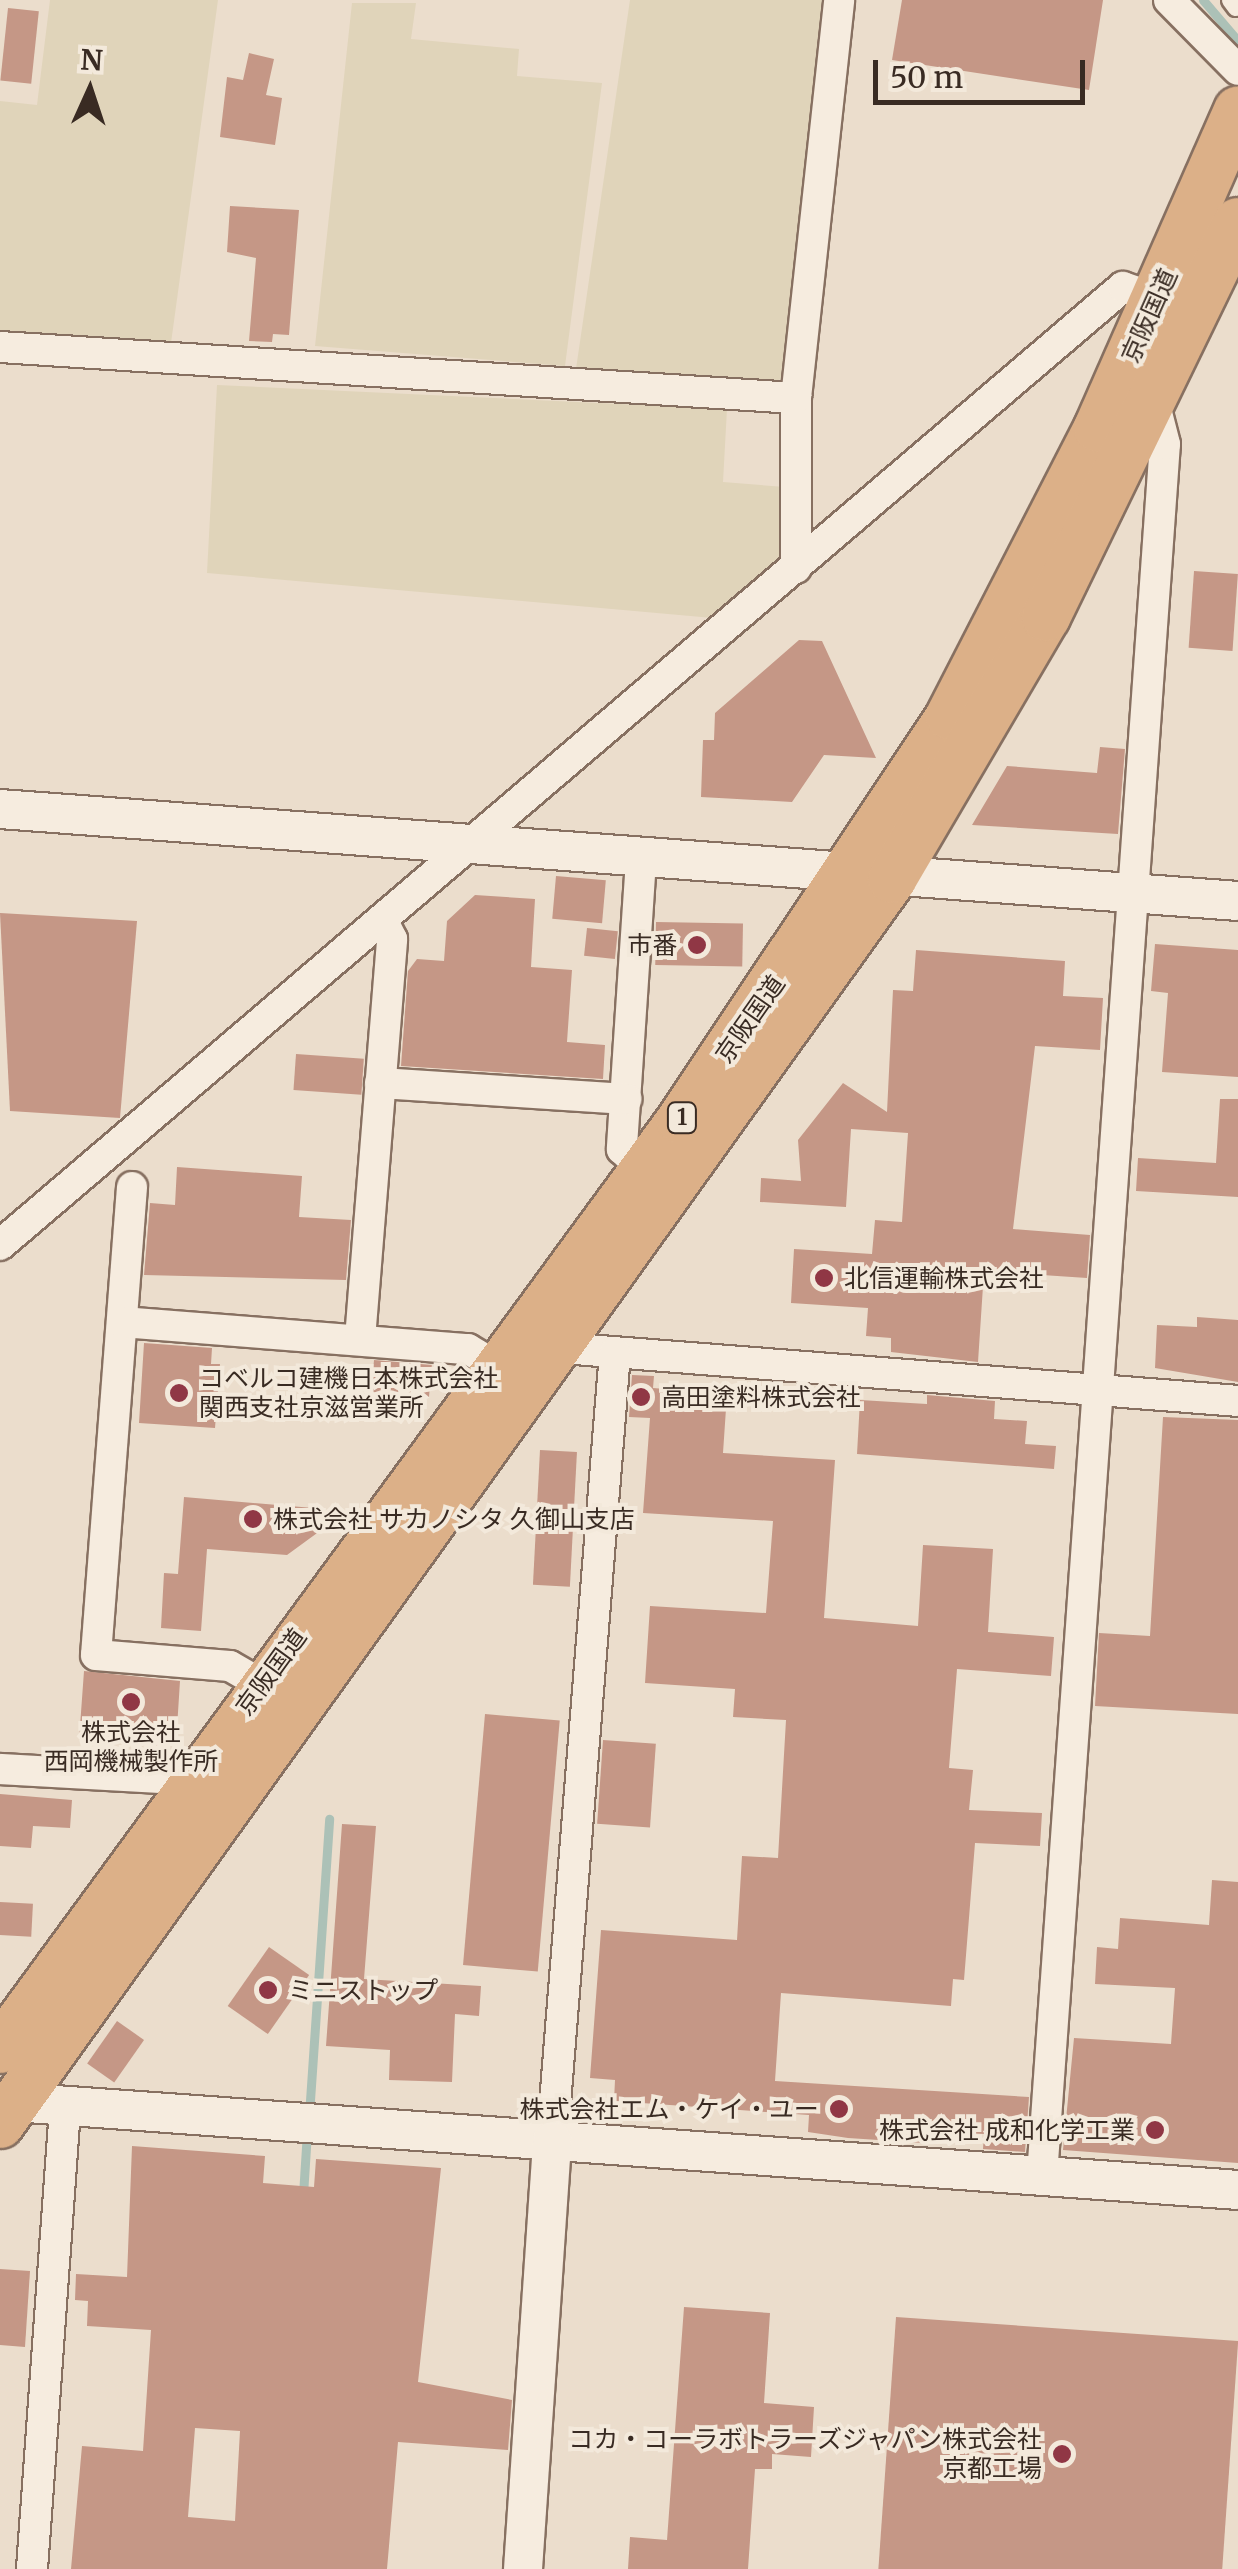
<!DOCTYPE html>
<html>
<head>
<meta charset="utf-8">
<style>
  body { margin:0 }
  #map { position:relative; width:1238px; height:2569px; overflow:hidden; background:#ebddcc; font-family:Merriweather,"Noto Sans JP",serif }
  div>[style] { position:absolute }
  .farmland>* { inset:0; background:#e0d4ba }
  .stream>* { height:9px; margin:-4.5px; padding:0 4.5px; transform-origin:4.5px; border-radius:4.5px; background:#acc1b7 }
  .building>* { inset:0; background:#c59786; transform-origin:0 0 }
  .roads { filter:drop-shadow(2px 0 #877061) drop-shadow(-2px 0 #877061) drop-shadow(0 2px #877061) drop-shadow(0 -2px #877061) }
  .service>* { height:15px; margin:-7.5px; padding:0 7.5px; transform-origin:7.5px; border-radius:7.5px; background:#f6ecdf }
  .minor>* { height:30px; margin:-15px; padding:0 15px; transform-origin:15px; border-radius:15px; background:#f6ecdf }
  .tertiary>* { height:38px; margin:-19px; padding:0 19px; transform-origin:19px; border-radius:19px; background:#f6ecdf }
  .trunk>* { height:48px; margin:-24px; padding:0 24px; transform-origin:24px; border-radius:24px; background:#dcb088 }
  .dots>* { width:28px; height:28px; translate:-50% -50%; box-sizing:border-box; border:5px solid #f3e9db; border-radius:50% }
  span { translate:-50% -50%; white-space:nowrap; text-align:center; line-height:1.15; -webkit-text-stroke:8px #f3e9db; paint-order:stroke }
  .shield-label span { padding:2px 8px; background:#f3e9db; border:2px solid; border-radius:8px; -webkit-text-stroke-width:0 }
  .shield-label { font-size:22px; color:#392b23; font-weight:700 }
  .street-label { font-size:25px; color:#392b23 }
  .poi-label { font-size:25px; color:#392b23 }
  .right { translate:-100% -50%; text-align:right }
  .left { translate:0 -50%; text-align:left }
  .north { position:absolute; left:40px; top:40px; width:100px; height:100px; -webkit-text-stroke:8px #f3e9db; paint-order:stroke; rotate:3deg; font-size:28px; font-weight:700; line-height:40px; text-align:center; color:#392b23 }
  .north::after { content:''; display:block; margin:auto; width:35px; height:45px; background:#392b23; clip-path:polygon(50% 0,100% 100%,50% 72%,0 100%) }
  .scale { position:absolute; left:873px; top:60px; width:212px; height:45px; box-sizing:border-box; border:5px solid #392b23; border-top:0; padding-left:12px; font-size:30px; line-height:35px; white-space:nowrap; color:#392b23; -webkit-text-stroke:8px #f3e9db; paint-order:stroke }
</style>
</head>
<body>
<div id="map">
  <div class="farmland">
    <div style="clip-path:polygon(50px 0,218px 0,171px 343px,0 330px,0 101px,37px 105px)"></div>
    <div style="clip-path:polygon(630px 0,823px 0,785px 377px,770px 384px,576px 369px)"></div>
    <div style="clip-path:polygon(352px 3px,416px 3px,411px 39px,519px 49px,517px 76px,602px 83px,565px 366px,315px 346px)"></div>
    <div style="clip-path:polygon(217px 385px,727px 409px,723px 482px,785px 487px,781px 570px,724px 619px,207px 573px)"></div>
  </div>
  <div class="stream">
    <div style="left:1203px;top:0;width:54px;rotate:49.5deg"></div>
    <div style="left:309px;top:2115px;width:297px;rotate:-86.1deg"></div>
    <div style="left:303px;top:2195px;width:64px;rotate:-86.4deg"></div>
  </div>
  <div class="building">
    <div style="clip-path:polygon(902px 0,1103px 0,1089px 90px,892px 60px)"></div>
    <div style="left:8px;top:8px;width:31px;height:73px;rotate:6deg"></div>
    <div style="clip-path:polygon(249px 53px,274px 59px,266px 95px,282px 98px,275px 145px,220px 137px,227px 77px,243px 80px)"></div>
    <div style="clip-path:polygon(230px 206px,299px 210px,289px 335px,273px 334px,272px 342px,249px 341px,256px 258px,227px 252px)"></div>
    <div style="left:1194px;top:571px;width:44px;height:77px;rotate:4deg"></div>
    <div style="clip-path:polygon(799px 640px,822px 641px,876px 758px,824px 755px,792px 802px,701px 797px,703px 740px,714px 740px,715px 713px)"></div>
    <div style="clip-path:polygon(1100px 747px,1125px 749px,1118px 834px,972px 825px,1007px 766px,1097px 773px)"></div>
    <div style="left:556px;top:876px;width:50px;height:43px;rotate:5deg"></div>
    <div style="clip-path:polygon(475px 895px,535px 899px,531px 967px,572px 970px,567px 1042px,605px 1045px,603px 1079px,401px 1066px,408px 971px,417px 959px,444px 961px,447px 921px)"></div>
    <div style="clip-path:polygon(0 913px,137px 921px,120px 1118px,10px 1111px)"></div>
    <div style="left:656px;top:922px;width:87px;height:43px;rotate:1deg"></div>
    <div style="left:587px;top:928px;width:31px;height:28px;rotate:6deg"></div>
    <div style="clip-path:polygon(1155px 944px,1238px 950px,1238px 1077px,1162px 1072px,1168px 993px,1151px 991px)"></div>
    <div style="clip-path:polygon(916px 950px,1065px 961px,1063px 996px,1103px 998px,1100px 1050px,1035px 1046px,1013px 1229px,1090px 1235px,1087px 1278px,984px 1271px,978px 1362px,891px 1352px,891px 1338px,866px 1336px,868px 1308px,791px 1303px,794px 1249px,872px 1254px,875px 1220px,902px 1222px,908px 1133px,851px 1129px,846px 1207px,760px 1202px,761px 1178px,801px 1181px,798px 1140px,843px 1083px,887px 1112px,893px 990px,913px 991px)"></div>
    <div style="left:296px;top:1054px;width:68px;height:36px;rotate:4deg"></div>
    <div style="clip-path:polygon(1220px 1099px,1238px 1099px,1238px 1197px,1136px 1191px,1138px 1158px,1216px 1163px)"></div>
    <div style="clip-path:polygon(177px 1167px,302px 1176px,299px 1217px,351px 1220px,346px 1280px,144px 1275px,150px 1203px,175px 1205px)"></div>
    <div style="clip-path:polygon(1197px 1317px,1238px 1320px,1238px 1382px,1155px 1368px,1157px 1325px,1197px 1327px)"></div>
    <div style="clip-path:polygon(144px 1343px,212px 1348px,211px 1364px,220px 1364px,215px 1428px,139px 1423px)"></div>
    <div style="left:374px;top:1360px;width:58px;height:32px;rotate:5deg"></div>
    <div style="clip-path:polygon(632px 1375px,654px 1376px,653px 1388px,727px 1394px,723px 1453px,835px 1460px,824px 1618px,918px 1626px,923px 1545px,993px 1549px,988px 1632px,1054px 1637px,1051px 1676px,957px 1669px,949px 1768px,973px 1770px,969px 1810px,1042px 1813px,1040px 1846px,975px 1843px,964px 1980px,953px 1979px,951px 2006px,781px 1993px,775px 2081px,1029px 2097px,1025px 2152px,983px 2149px,984px 2134px,925px 2131px,924px 2143px,848px 2138px,808px 2132px,809px 2115px,614px 2101px,615px 2080px,590px 2078px,601px 1930px,737px 1940px,742px 1856px,778px 1858px,786px 1720px,733px 1717px,735px 1689px,645px 1683px,650px 1606px,766px 1613px,773px 1521px,643px 1513px,650px 1418px,629px 1417px)"></div>
    <div style="clip-path:polygon(927px 1395px,995px 1401px,994px 1419px,1027px 1421px,1025px 1444px,1056px 1446px,1054px 1469px,857px 1454px,860px 1400px,927px 1404px)"></div>
    <div style="clip-path:polygon(1163px 1417px,1238px 1420px,1238px 1714px,1095px 1706px,1099px 1633px,1150px 1636px)"></div>
    <div style="left:540px;top:1450px;width:37px;height:135px;rotate:3deg"></div>
    <div style="clip-path:polygon(184px 1497px,325px 1509px,324px 1528px,287px 1555px,207px 1549px,201px 1631px,161px 1628px,164px 1573px,178px 1574px)"></div>
    <div style="clip-path:polygon(84px 1671px,180px 1681px,177px 1728px,147px 1726px,146px 1745px,79px 1740px)"></div>
    <div style="left:485px;top:1714px;width:75px;height:252px;rotate:5deg"></div>
    <div style="left:603px;top:1740px;width:53px;height:84px;rotate:4deg"></div>
    <div style="clip-path:polygon(0 1794px,72px 1800px,70px 1828px,33px 1826px,31px 1848px,0 1846px)"></div>
    <div style="clip-path:polygon(342px 1824px,376px 1826px,364px 1979px,481px 1986px,479px 2016px,455px 2014px,452px 2082px,389px 2080px,390px 2050px,326px 2046px)"></div>
    <div style="clip-path:polygon(1212px 1880px,1238px 1882px,1238px 2163px,1063px 2150px,1074px 2038px,1171px 2044px,1175px 1988px,1095px 1984px,1097px 1947px,1118px 1949px,1120px 1918px,1209px 1925px)"></div>
    <div style="left:0;top:1902px;width:33px;height:33px;rotate:3deg"></div>
    <div style="left:269px;top:1947px;width:49px;height:72px;rotate:35deg"></div>
    <div style="left:117px;top:2021px;width:33px;height:52px;rotate:35deg"></div>
    <div style="clip-path:polygon(evenodd,132px 2146px,265px 2156px,263px 2183px,314px 2187px,316px 2159px,441px 2168px,418px 2382px,512px 2400px,508px 2450px,398px 2442px,387px 2569px,71px 2569px,82px 2446px,143px 2451px,151px 2330px,87px 2326px,88px 2301px,75px 2300px,76px 2274px,127px 2277px,132px 2146px,195px 2428px,240px 2431px,235px 2521px,188px 2517px,195px 2428px)"></div>
    <div style="clip-path:polygon(0 2269px,30px 2271px,25px 2347px,0 2345px)"></div>
    <div style="clip-path:polygon(684px 2307px,770px 2313px,764px 2403px,814px 2407px,811px 2457px,772px 2454px,772px 2469px,755px 2469px,748px 2569px,628px 2569px,630px 2537px,667px 2540px)"></div>
    <div style="left:896px;top:2317px;width:343px;height:253px;rotate:4deg"></div>
  </div>
  <div class="roads">
    <div class="service">
      <div style="left:1229px;top:0;width:10px;rotate:53deg"></div>
    </div>
    <div class="minor">
      <div style="left:1169px;top:0;width:98px;rotate:45.4deg"></div>
      <div style="left:0;top:347px;width:798px;rotate:3.67deg"></div>
      <div style="left:796px;top:568px;width:170px;rotate:-90deg"></div>
      <div style="left:796px;top:398px;width:400px;rotate:-83.8deg"></div>
      <div style="left:641px;top:860px;width:290px;rotate:93.8deg"></div>
      <div style="left:622px;top:1149px;width:30px;rotate:44deg"></div>
      <div style="left:380px;top:1083px;width:247px;rotate:3.7deg"></div>
      <div style="left:132px;top:1187px;width:469px;rotate:94.4deg"></div>
      <div style="left:96px;top:1655px;width:134px;rotate:4.7deg"></div>
      <div style="left:230px;top:1666px;width:36px;rotate:30deg"></div>
      <div style="left:0;top:1245px;width:1476px;rotate:-40.47deg"></div>
      <div style="left:1123px;top:287px;width:37px;rotate:19deg"></div>
      <div style="left:122px;top:1322px;width:347px;rotate:4.5deg"></div>
      <div style="left:468px;top:1349px;width:35px;rotate:31deg"></div>
      <div style="left:360px;top:1339px;width:401px;rotate:-85.4deg"></div>
      <div style="left:392px;top:939px;width:20px;rotate:-117deg"></div>
      <div style="left:562px;top:1348px;width:678px;rotate:4.48deg"></div>
      <div style="left:0;top:1769px;width:195px;rotate:3.2deg"></div>
      <div style="left:552px;top:2141px;width:791px;rotate:-85.43deg"></div>
      <div style="left:1042px;top:2176px;width:1736px;rotate:-85.94deg"></div>
      <div style="left:1165px;top:444px;width:40px;rotate:-104.4deg"></div>
      <div style="left:32px;top:2569px;width:464px;rotate:-85.9deg"></div>
    </div>
    <div class="tertiary">
      <div style="left:0;top:809px;width:1241px;rotate:4.25deg"></div>
      <div style="left:0;top:2101px;width:1241px;rotate:4.11deg"></div>
      <div style="left:523px;top:2569px;width:429px;rotate:-86.1deg"></div>
    </div>
    <div class="trunk">
      <div style="left:0;top:2049px;width:1152px;rotate:-53.76deg"></div>
      <div style="left:681px;top:1120px;width:485px;rotate:-56.3deg"></div>
      <div style="left:950px;top:716px;width:324px;rotate:-62.8deg"></div>
      <div style="left:1098px;top:428px;width:347px;rotate:-66.2deg"></div>
      <div style="left:0;top:2124px;width:1532px;rotate:-54.38deg"></div>
      <div style="left:892px;top:879px;width:304px;rotate:-59.6deg"></div>
      <div style="left:1046px;top:617px;width:439px;rotate:-64.1deg"></div>
    </div>
  </div>
  <div class="dots">
    <div style="left:697px;top:945px;background:#903745"></div>
    <div style="left:824px;top:1278px;background:#903745"></div>
    <div style="left:179px;top:1393px;background:#903745"></div>
    <div style="left:641px;top:1397px;background:#903745"></div>
    <div style="left:253px;top:1519px;background:#903745"></div>
    <div style="left:131px;top:1702px;background:#903745"></div>
    <div style="left:268px;top:1990px;background:#903745"></div>
    <div style="left:839px;top:2109px;background:#903745"></div>
    <div style="left:1155px;top:2130px;background:#903745"></div>
    <div style="left:1062px;top:2454px;background:#903745"></div>
  </div>
  <div class="shield-label">
    <span style="left:682px;top:1118px">1</span>
  </div>
  <div class="street-label">
    <span style="left:1149px;top:316px;rotate:-66deg">京阪国道</span>
    <span style="left:750px;top:1019px;rotate:-55deg">京阪国道</span>
    <span style="left:271px;top:1672px;rotate:-54deg">京阪国道</span>
  </div>
  <div class="poi-label">
    <span class="right" style="left:677px;top:945px">市番</span>
    <span class="left" style="left:844px;top:1278px">北信運輸株式会社</span>
    <span class="left" style="left:199px;top:1393px">コベルコ建機日本株式会社<br>関西支社京滋営業所</span>
    <span class="left" style="left:661px;top:1397px">高田塗料株式会社</span>
    <span class="left" style="left:273px;top:1519px">株式会社 サカノシタ 久御山支店</span>
    <span style="left:131px;top:1747px">株式会社<br>西岡機械製作所</span>
    <span class="left" style="left:288px;top:1990px">ミニストップ</span>
    <span class="right" style="left:819px;top:2109px">株式会社エム・ケイ・ユー</span>
    <span class="right" style="left:1135px;top:2130px">株式会社 成和化学工業</span>
    <span class="right" style="left:1042px;top:2454px">コカ・コーラボトラーズジャパン株式会社<br>京都工場</span>
  </div>
  <div class="north">N</div>
  <div class="scale">50 m</div>
</div>
</body>
</html>
